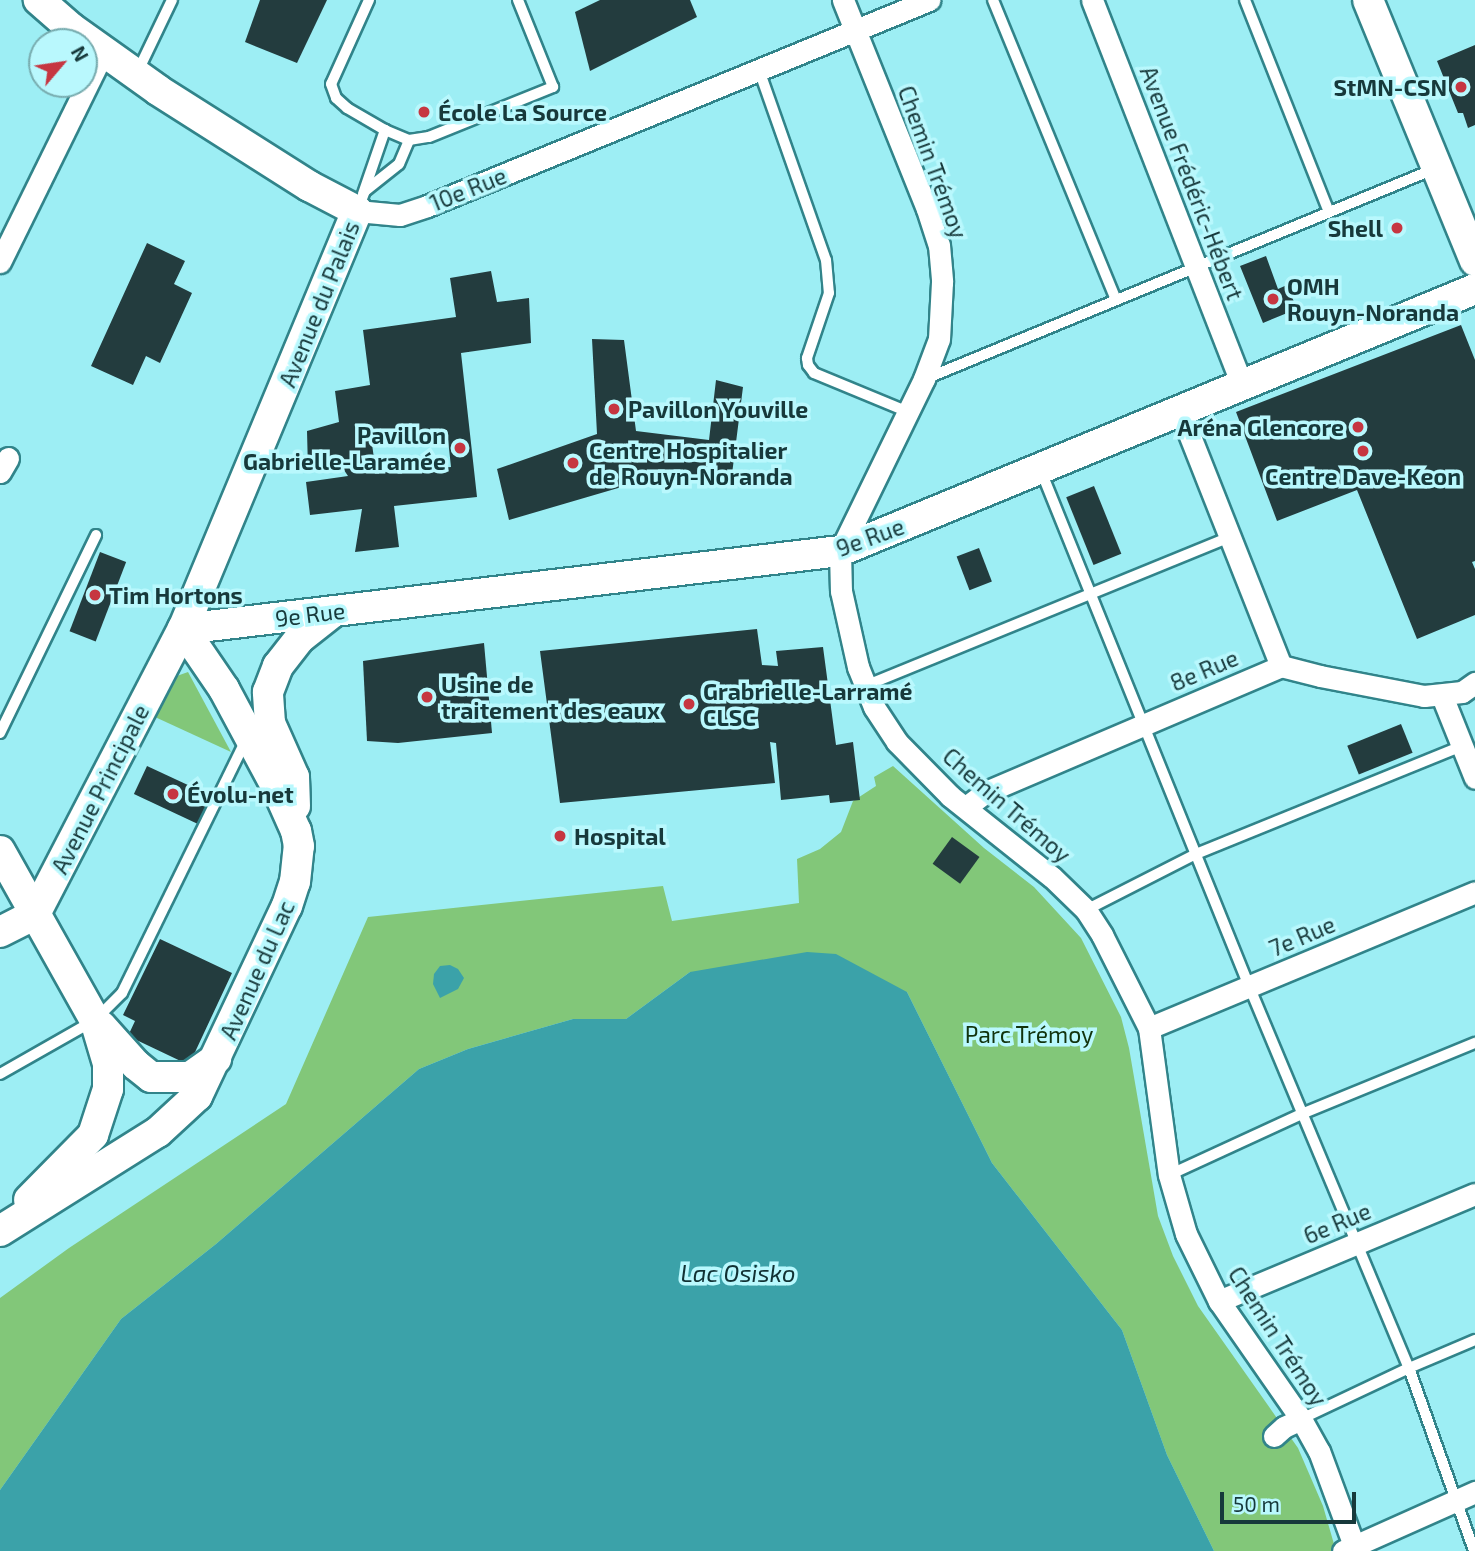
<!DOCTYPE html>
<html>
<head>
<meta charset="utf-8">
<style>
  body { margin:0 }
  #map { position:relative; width:1475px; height:1551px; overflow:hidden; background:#9deef4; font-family:"Exo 2",sans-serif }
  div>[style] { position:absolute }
  .green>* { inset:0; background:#82c779 }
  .water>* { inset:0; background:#3ba2a9 }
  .building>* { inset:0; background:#233c3e; transform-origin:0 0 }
  .roads { filter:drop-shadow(2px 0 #31848a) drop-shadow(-2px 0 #31848a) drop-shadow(0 2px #31848a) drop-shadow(0 -2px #31848a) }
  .lane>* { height:10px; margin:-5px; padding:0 5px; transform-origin:5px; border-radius:5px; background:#fff }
  .street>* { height:21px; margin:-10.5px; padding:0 10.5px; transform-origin:10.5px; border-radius:10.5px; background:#fff }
  .secondary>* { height:30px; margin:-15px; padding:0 15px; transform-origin:15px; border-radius:15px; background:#fff }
  .dots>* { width:19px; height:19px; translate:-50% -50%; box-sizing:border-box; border:4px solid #b9f8fd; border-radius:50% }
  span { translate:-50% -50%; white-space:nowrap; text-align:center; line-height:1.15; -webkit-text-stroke:7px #b9f8fd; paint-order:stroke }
  .poi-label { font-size:23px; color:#17393b; font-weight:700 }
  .right { translate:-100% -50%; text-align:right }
  .left { translate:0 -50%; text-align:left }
  .street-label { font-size:23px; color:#17393b }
  .park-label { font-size:23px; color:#11330d }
  .water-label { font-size:24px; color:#113133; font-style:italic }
  .north { position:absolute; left:28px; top:28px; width:70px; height:70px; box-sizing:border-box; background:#b9f8fd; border:2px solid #78acaf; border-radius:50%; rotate:61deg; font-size:19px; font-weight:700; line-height:28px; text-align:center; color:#17393b }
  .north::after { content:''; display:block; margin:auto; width:24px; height:32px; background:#c63641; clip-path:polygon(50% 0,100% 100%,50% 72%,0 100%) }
  .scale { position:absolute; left:1220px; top:1492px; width:136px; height:32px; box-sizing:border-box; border:4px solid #17393b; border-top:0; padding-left:9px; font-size:21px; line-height:24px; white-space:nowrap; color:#17393b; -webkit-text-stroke:5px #b9f8fd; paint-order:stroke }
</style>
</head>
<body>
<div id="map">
  <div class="green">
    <div style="clip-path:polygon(188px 672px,231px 752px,155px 717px,174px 677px)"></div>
    <div style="clip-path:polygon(893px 766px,984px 848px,1034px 887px,1081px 938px,1121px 1017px,1129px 1048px,1158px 1216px,1173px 1256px,1198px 1306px,1298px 1448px,1323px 1506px,1336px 1551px,1214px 1551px,1167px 1455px,1122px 1330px,992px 1163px,907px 992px,690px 972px,626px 1019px,573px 1019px,468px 1049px,419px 1069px,216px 1244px,121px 1319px,0 1490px,0 1298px,69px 1248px,286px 1104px,368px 917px,663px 886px,672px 921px,799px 903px,797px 859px,820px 849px,841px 832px,853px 801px,876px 786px,874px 777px)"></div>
  </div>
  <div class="water">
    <div style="clip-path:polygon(807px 952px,836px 954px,907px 992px,992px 1163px,1122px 1330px,1167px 1455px,1214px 1551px,0 1551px,0 1490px,121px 1319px,216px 1244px,419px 1069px,468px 1049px,573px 1019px,626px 1019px,690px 972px)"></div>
    <div style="clip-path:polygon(450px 965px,458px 969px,464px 978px,458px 989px,440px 998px,433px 984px,434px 974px,440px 966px)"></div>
  </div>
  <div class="building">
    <div style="clip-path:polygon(260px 0,327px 0,297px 63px,245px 42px)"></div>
    <div style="clip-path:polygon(600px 0,690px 0,697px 17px,590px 71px,575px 12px)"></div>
    <div style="clip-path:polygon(1475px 45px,1475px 125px,1468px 128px,1463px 113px,1458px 113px,1437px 61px)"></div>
    <div style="clip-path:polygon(147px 243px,185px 261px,174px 284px,192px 293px,160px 363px,146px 356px,133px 385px,91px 366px)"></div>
    <div style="clip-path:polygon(1266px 256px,1278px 289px,1287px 285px,1297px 309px,1263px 323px,1240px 266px)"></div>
    <div style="clip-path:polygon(evenodd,491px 271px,497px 302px,529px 298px,531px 343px,461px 353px,477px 497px,394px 506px,399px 547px,355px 552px,362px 509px,310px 515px,306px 482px,348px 476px,342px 467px,308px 470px,307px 431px,339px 422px,335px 391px,370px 385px,363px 330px,456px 317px,450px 278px,491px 271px,447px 430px,451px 467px,376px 473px,372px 444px,447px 430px)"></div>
    <div style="clip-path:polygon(1461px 325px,1475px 360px,1475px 561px,1472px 562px,1475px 569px,1475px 615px,1417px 639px,1357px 490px,1277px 521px,1236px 412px)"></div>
    <div style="clip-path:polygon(592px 339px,624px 340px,636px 431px,709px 440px,716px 380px,743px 387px,731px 482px,674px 478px,625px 486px,509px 520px,497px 469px,597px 434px)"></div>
    <div style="left:1094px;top:486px;width:73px;height:30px;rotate:68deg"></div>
    <div style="left:979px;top:548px;width:36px;height:24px;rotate:69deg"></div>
    <div style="left:100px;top:552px;width:28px;height:85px;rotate:21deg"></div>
    <div style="clip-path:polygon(757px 629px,762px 665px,778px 666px,776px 651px,823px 647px,836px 745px,853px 742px,860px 800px,830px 803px,829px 795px,781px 800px,776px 743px,770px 742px,775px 783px,560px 803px,540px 651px)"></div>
    <div style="clip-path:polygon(484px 643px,492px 733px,398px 743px,367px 741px,363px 661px)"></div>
    <div style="left:1401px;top:724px;width:31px;height:58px;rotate:68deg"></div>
    <div style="left:147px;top:766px;width:73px;height:31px;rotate:25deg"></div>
    <div style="left:952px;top:837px;width:34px;height:33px;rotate:36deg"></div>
    <div style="clip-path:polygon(160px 939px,232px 973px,189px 1065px,128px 1036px,135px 1021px,123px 1015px)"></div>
  </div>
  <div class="roads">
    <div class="lane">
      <div style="left:369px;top:0;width:92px;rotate:114.3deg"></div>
      <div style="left:331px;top:84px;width:15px;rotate:70deg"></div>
      <div style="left:336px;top:98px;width:15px;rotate:42deg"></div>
      <div style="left:347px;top:108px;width:44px;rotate:30.1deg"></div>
      <div style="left:385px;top:130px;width:26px;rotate:23deg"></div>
      <div style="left:409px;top:140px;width:20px;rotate:-9deg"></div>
      <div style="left:429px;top:137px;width:134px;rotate:-22deg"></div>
      <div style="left:553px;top:87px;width:94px;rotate:-111.9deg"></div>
      <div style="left:993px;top:0;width:324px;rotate:67.7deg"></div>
      <div style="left:1245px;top:0;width:228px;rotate:68.4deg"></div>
      <div style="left:759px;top:70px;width:201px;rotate:70.6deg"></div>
      <div style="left:826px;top:260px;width:33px;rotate:85deg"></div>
      <div style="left:829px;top:293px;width:69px;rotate:108.7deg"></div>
      <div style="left:807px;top:358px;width:7px;rotate:82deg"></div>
      <div style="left:808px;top:365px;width:10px;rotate:53deg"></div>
      <div style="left:814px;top:373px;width:102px;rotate:22.5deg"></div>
      <div style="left:137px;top:73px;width:81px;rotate:-64.4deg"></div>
      <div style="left:363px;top:194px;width:68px;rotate:-71deg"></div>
      <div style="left:358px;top:209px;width:19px;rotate:-69deg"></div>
      <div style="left:365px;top:191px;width:43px;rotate:-38.5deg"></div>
      <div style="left:399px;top:164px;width:26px;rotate:-67deg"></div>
      <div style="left:925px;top:379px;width:551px;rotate:-22.42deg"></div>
      <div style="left:1041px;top:471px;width:555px;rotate:68.01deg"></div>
      <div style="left:1249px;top:986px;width:414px;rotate:67.3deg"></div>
      <div style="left:1409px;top:1368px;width:194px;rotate:70.4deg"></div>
      <div style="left:865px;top:686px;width:394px;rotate:-22.2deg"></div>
      <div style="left:0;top:733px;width:220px;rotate:-64.1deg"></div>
      <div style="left:1086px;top:910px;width:123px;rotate:-27deg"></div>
      <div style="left:1196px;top:854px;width:287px;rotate:-22.1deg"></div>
      <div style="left:0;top:1074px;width:109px;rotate:-29.6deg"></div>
      <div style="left:95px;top:1020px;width:38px;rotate:-45deg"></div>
      <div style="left:122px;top:993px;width:284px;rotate:-63.9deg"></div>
      <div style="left:1169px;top:1175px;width:149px;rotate:-24.7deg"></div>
      <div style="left:1304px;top:1113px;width:185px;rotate:-22.3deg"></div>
      <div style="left:1301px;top:1419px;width:119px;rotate:-25.3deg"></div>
      <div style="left:1409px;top:1368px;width:72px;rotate:-23deg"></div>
    </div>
    <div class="street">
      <div style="left:843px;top:0;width:225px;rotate:68.1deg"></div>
      <div style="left:927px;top:209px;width:38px;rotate:72deg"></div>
      <div style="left:939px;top:245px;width:37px;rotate:85deg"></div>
      <div style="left:942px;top:282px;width:57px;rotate:93deg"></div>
      <div style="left:939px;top:339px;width:43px;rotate:110.6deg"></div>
      <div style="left:924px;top:379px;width:191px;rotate:116deg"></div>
      <div style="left:840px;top:551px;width:40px;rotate:88.6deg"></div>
      <div style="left:841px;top:591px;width:78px;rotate:77.4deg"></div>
      <div style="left:858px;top:667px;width:43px;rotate:68.2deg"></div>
      <div style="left:874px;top:707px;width:42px;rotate:56.7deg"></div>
      <div style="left:897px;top:742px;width:76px;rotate:45.5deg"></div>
      <div style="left:950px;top:796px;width:130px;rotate:38.5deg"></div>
      <div style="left:1052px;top:877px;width:47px;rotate:44.1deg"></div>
      <div style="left:1086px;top:910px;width:30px;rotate:57deg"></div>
      <div style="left:1102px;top:935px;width:104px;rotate:63.2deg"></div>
      <div style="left:1149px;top:1028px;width:148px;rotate:82.3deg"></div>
      <div style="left:1169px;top:1175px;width:61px;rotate:73.9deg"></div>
      <div style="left:1186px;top:1234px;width:75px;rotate:63.8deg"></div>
      <div style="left:1219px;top:1301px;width:144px;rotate:55.2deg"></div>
      <div style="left:1301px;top:1419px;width:37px;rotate:61deg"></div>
      <div style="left:1319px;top:1451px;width:107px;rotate:69.7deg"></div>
      <div style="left:1092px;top:0;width:413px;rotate:68.7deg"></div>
      <div style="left:357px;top:211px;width:43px;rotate:5.3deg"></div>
      <div style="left:400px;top:215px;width:28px;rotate:-18deg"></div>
      <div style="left:427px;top:206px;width:543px;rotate:-22.31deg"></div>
      <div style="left:0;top:262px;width:235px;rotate:-63.8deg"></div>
      <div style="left:1180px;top:411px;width:274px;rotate:68.4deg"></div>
      <div style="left:0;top:472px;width:16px;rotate:-60deg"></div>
      <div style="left:1442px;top:696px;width:88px;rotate:68.1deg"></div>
      <div style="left:966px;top:807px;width:25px;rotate:-37deg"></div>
      <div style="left:986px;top:792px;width:321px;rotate:-23.1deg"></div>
      <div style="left:1281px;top:666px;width:40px;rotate:14.4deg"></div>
      <div style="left:1320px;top:676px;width:106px;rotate:10.9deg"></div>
      <div style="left:1424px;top:696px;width:38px;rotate:-6deg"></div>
      <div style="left:1462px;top:692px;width:16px;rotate:-35deg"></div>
      <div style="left:1149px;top:1028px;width:353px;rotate:-22.6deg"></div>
      <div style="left:1219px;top:1301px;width:277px;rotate:-22.7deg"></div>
      <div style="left:1274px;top:1436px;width:13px;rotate:-42deg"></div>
      <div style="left:1284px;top:1427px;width:19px;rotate:-25deg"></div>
      <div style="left:1343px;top:1551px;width:145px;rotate:-24.1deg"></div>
    </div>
    <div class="secondary">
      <div style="left:1368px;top:0;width:282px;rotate:67.7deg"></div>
      <div style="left:183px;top:629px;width:662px;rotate:-6.77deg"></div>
      <div style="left:840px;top:551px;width:687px;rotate:-22.42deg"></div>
      <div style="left:295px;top:806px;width:29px;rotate:-92deg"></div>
      <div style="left:294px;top:777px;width:59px;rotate:-114deg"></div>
      <div style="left:270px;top:723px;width:31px;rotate:-94deg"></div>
      <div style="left:268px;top:692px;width:28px;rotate:-69deg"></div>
      <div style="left:278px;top:666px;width:36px;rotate:-52deg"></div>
      <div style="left:300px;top:638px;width:42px;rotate:-38.2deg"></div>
      <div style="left:0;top:851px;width:194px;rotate:60.7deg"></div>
      <div style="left:95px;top:1020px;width:46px;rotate:73.5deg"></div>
      <div style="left:108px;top:1064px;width:25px;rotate:90deg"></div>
      <div style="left:108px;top:1089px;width:48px;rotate:108.1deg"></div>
      <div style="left:93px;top:1135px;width:91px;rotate:134.6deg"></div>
      <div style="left:0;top:932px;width:39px;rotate:-27deg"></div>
      <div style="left:35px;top:914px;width:321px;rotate:-62.6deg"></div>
      <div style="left:183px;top:629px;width:453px;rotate:-67.4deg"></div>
      <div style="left:357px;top:211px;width:54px;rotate:-152.5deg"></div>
      <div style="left:309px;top:186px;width:179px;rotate:-147.6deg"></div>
      <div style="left:158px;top:90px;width:107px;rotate:-144.5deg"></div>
      <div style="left:71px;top:28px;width:43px;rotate:-138.8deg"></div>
      <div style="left:101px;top:1026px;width:52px;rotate:48.1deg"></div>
      <div style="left:136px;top:1065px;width:19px;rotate:39deg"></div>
      <div style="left:151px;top:1077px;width:39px"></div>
      <div style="left:190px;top:1077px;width:32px;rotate:-35deg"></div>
      <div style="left:0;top:1231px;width:186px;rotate:-32.1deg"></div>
      <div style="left:158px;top:1132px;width:53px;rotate:-42.7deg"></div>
      <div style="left:197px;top:1096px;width:210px;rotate:-64.7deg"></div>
      <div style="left:287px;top:906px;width:25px;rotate:-72deg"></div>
      <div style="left:295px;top:882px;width:36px;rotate:-84deg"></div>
      <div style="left:299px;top:846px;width:15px;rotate:-101deg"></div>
      <div style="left:296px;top:831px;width:49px;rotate:-114deg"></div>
      <div style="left:276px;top:786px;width:110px;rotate:-118.2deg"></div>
      <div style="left:224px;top:689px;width:73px;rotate:-124.3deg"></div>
    </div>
  </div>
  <div class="dots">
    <div style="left:1461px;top:87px;background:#c63641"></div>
    <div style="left:424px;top:112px;background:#c63641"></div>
    <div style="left:1397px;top:228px;background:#c63641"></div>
    <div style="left:1273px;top:299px;background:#c63641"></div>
    <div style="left:614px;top:409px;background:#c63641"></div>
    <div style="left:1358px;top:427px;background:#c63641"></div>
    <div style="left:460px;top:448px;background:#c63641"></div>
    <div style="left:1363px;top:451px;background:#c63641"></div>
    <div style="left:573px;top:463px;background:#c63641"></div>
    <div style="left:95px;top:595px;background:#c63641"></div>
    <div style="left:427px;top:697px;background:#c63641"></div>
    <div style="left:689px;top:704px;background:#c63641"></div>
    <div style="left:173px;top:794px;background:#c63641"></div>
    <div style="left:560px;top:836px;background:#c63641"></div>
  </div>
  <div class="poi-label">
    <span class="right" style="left:1447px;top:87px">StMN-CSN</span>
    <span class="left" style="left:438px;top:112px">École La Source</span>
    <span class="right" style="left:1383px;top:228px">Shell</span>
    <span class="left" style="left:1287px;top:299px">OMH<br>Rouyn-Noranda</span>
    <span class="left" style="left:628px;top:409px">Pavillon Youville</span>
    <span class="right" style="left:1344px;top:427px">Aréna Glencore</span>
    <span class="right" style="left:446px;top:448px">Pavillon<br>Gabrielle-Laramée</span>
    <span class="left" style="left:589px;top:463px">Centre Hospitalier<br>de Rouyn-Noranda</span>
    <span style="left:1363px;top:476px">Centre Dave-Keon</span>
    <span class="left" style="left:109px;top:595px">Tim Hortons</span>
    <span class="left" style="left:441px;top:697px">Usine de<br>traitement des eaux</span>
    <span class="left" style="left:703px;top:704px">Grabrielle-Larramé<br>CLSC</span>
    <span class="left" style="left:187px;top:794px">Évolu-net</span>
    <span class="left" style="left:574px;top:836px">Hospital</span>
  </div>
  <div class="street-label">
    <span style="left:933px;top:162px;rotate:70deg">Chemin Trémoy</span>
    <span style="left:1192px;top:183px;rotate:69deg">Avenue Frédéric-Hébert</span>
    <span style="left:468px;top:189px;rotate:-22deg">10e Rue</span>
    <span style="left:319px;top:304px;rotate:-68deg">Avenue du Palais</span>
    <span style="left:870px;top:537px;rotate:-20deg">9e Rue</span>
    <span style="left:310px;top:614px;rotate:-7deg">9e Rue</span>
    <span style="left:1204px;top:670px;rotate:-23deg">8e Rue</span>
    <span style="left:100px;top:789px;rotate:-63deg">Avenue Principale</span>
    <span style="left:1007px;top:805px;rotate:41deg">Chemin Trémoy</span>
    <span style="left:1302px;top:936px;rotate:-23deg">7e Rue</span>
    <span style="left:257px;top:970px;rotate:-66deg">Avenue du Lac</span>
    <span style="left:1337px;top:1223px;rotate:-23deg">6e Rue</span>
    <span style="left:1278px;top:1336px;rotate:57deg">Chemin Trémoy</span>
  </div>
  <div class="park-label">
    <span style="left:1029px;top:1034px">Parc Trémoy</span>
  </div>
  <div class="water-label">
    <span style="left:738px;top:1273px">Lac Osisko</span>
  </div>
  <div class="north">N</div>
  <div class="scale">50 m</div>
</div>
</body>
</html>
